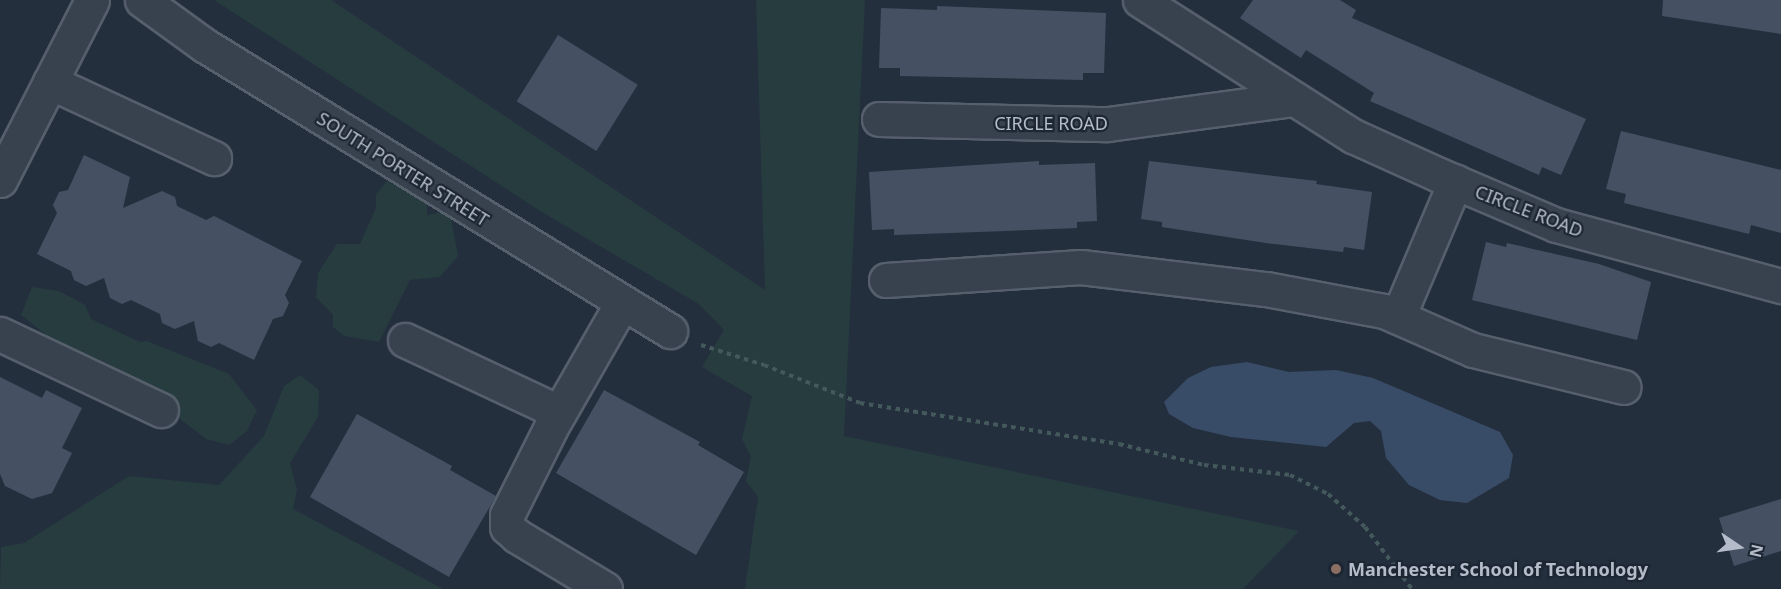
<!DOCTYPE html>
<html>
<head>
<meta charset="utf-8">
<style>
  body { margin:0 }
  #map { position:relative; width:1781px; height:589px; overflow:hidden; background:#242f3e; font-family:"Noto Sans",sans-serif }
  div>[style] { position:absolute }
  .green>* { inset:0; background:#263c3f }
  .water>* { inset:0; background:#394c67 }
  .building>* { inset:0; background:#455162; transform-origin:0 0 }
  .path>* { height:4px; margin-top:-2px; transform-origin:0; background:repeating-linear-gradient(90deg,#44595c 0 4.5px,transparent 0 9px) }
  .roads { filter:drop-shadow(2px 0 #565f6c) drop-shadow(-2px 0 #565f6c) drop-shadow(0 2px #565f6c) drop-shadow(0 -2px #565f6c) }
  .minor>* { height:33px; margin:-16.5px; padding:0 16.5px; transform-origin:16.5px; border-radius:16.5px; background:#38414e }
  .dots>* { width:16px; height:16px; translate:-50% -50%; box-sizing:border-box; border:3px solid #1d2633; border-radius:50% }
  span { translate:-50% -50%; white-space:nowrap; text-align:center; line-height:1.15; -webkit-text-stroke:4.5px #1d2633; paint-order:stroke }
  .street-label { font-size:18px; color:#b4bcc9 }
  .poi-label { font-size:18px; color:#b4bcc9; font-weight:700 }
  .left { translate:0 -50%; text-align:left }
  .north { position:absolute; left:1709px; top:517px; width:60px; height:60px; -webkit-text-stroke:4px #1d2633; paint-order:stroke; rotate:103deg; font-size:16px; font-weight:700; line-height:24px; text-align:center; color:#b4bcc9 }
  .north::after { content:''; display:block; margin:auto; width:21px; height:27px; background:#b4bcc9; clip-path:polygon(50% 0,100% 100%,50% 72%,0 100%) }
</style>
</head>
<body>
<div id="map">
  <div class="green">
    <div style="clip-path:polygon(214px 0,331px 0,765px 290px,756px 0,865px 0,844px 436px,1299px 531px,1243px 589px,745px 589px,758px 497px,746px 481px,751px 457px,742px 439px,752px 396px,702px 367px,724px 330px,699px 304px,545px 214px)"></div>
    <div style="clip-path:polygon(387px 181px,427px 202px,427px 215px,441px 212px,451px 219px,458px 256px,440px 277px,410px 280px,379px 342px,344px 336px,333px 327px,333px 315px,316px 297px,318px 273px,337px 244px,360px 244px,376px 208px,376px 194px)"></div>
    <div style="clip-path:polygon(32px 287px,59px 291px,85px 305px,91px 319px,140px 342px,147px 341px,229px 374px,257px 410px,247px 431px,229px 445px,206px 439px,109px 364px,50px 338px,21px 315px)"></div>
    <div style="clip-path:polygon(300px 375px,319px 390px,318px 417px,290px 463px,297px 490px,293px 509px,443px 589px,0 589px,1px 547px,24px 543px,129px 476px,219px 485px,264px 436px,284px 386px)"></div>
  </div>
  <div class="water">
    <div style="clip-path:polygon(1247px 362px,1289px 372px,1336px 370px,1373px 378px,1500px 432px,1513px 455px,1509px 478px,1467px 503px,1440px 500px,1409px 485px,1386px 458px,1381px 431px,1370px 421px,1354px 423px,1326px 447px,1231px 437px,1193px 428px,1169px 414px,1164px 402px,1188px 378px,1211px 367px)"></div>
  </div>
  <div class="building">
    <div style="clip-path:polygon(1253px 0,1340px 0,1356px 10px,1352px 18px,1586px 119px,1561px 175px,1542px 167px,1539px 175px,1370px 101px,1374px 93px,1306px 50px,1301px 58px,1240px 18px)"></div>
    <div style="clip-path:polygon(1663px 0,1781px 0,1781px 34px,1662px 16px)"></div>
    <div style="clip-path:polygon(937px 6px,1106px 13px,1104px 73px,1083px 73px,1083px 80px,900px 76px,900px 68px,879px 68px,881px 8px,937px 10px)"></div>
    <div style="left:558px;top:35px;width:94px;height:78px;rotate:32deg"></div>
    <div style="clip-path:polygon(1621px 131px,1781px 170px,1781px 233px,1751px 225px,1749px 234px,1624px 203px,1626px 194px,1606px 189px)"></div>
    <div style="clip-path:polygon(84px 155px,130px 177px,123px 208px,162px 191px,175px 197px,177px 206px,206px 220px,214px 216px,302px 261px,285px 295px,289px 303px,283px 316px,273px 319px,254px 360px,219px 343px,211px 347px,198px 341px,194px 321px,175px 329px,162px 323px,160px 314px,131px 300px,122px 304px,110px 298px,104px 278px,86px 286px,74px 280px,71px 271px,37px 254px,57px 213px,53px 205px,59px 192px,68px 190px)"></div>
    <div style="clip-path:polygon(1039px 161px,1039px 165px,1095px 163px,1097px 221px,1077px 222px,1077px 228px,1006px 231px,894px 235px,894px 229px,872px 230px,869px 172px)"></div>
    <div style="clip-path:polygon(1149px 161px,1317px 181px,1316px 184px,1372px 192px,1364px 250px,1344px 247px,1343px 252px,1266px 243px,1162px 227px,1162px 222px,1141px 219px)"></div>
    <div style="clip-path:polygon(1486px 242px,1506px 247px,1507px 243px,1599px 264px,1651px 282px,1637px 340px,1472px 300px)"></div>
    <div style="clip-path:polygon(0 377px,42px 398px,46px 390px,82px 408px,62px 448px,72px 453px,52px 493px,32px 499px,5px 486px,0 474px)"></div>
    <div style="clip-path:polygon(604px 390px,700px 442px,698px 445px,744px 472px,696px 555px,556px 473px)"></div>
    <div style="clip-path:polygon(357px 414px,452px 466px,450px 470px,496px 496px,449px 577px,310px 497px)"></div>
    <div style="clip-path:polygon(1781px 499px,1781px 551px,1734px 566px,1719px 518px)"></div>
  </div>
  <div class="path">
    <div style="left:701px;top:345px;width:66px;rotate:17.6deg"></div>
    <div style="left:764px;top:365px;width:103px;rotate:21.6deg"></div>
    <div style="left:860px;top:403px;width:262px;rotate:9deg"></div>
    <div style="left:1119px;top:444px;width:88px;rotate:13.9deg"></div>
    <div style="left:1204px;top:465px;width:87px;rotate:6.6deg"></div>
    <div style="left:1290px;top:475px;width:42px;rotate:26.6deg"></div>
    <div style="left:1328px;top:494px;width:50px;rotate:41.7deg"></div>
    <div style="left:1365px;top:527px;width:78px;rotate:52.8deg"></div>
  </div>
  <div class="roads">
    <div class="minor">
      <div style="left:142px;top:0;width:77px;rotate:36deg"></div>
      <div style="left:204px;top:45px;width:547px;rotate:31.54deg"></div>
      <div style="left:1140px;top:0;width:253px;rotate:32.6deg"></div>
      <div style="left:1353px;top:136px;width:94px;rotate:24.4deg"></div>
      <div style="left:1439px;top:175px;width:127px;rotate:23.1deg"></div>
      <div style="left:1556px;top:225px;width:233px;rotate:15.2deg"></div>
      <div style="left:50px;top:82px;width:181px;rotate:24.9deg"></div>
      <div style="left:879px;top:119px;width:229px;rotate:1.3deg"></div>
      <div style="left:1108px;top:124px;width:187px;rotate:-7.7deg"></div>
      <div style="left:0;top:180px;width:202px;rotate:-62.9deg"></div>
      <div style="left:886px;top:280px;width:195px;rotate:-3.8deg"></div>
      <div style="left:1081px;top:267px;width:186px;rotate:6.8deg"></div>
      <div style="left:1266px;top:289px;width:120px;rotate:10.6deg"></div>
      <div style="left:1384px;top:311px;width:97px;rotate:23.7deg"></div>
      <div style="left:1473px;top:350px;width:155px;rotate:13.8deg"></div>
      <div style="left:1398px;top:317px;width:147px;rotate:-67.1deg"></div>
      <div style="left:0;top:334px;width:178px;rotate:25.3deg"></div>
      <div style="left:405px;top:340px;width:170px;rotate:25.1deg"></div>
      <div style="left:605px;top:589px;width:103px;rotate:-148.9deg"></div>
      <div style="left:517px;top:536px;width:13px;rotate:-138deg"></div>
      <div style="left:507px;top:527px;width:12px;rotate:-90deg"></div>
      <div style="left:507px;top:515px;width:98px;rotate:-63.4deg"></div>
      <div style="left:551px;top:427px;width:143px;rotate:-60.2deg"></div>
    </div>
  </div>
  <div class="dots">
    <div style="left:1336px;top:569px;background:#8d6e63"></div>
  </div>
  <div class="street-label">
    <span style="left:1051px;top:123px">CIRCLE ROAD</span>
    <span style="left:403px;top:169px;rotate:32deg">SOUTH PORTER STREET</span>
    <span style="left:1529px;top:211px;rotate:21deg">CIRCLE ROAD</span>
  </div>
  <div class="poi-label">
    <span class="left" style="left:1348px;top:569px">Manchester School of Technology</span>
  </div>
  <div class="north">N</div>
</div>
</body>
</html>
